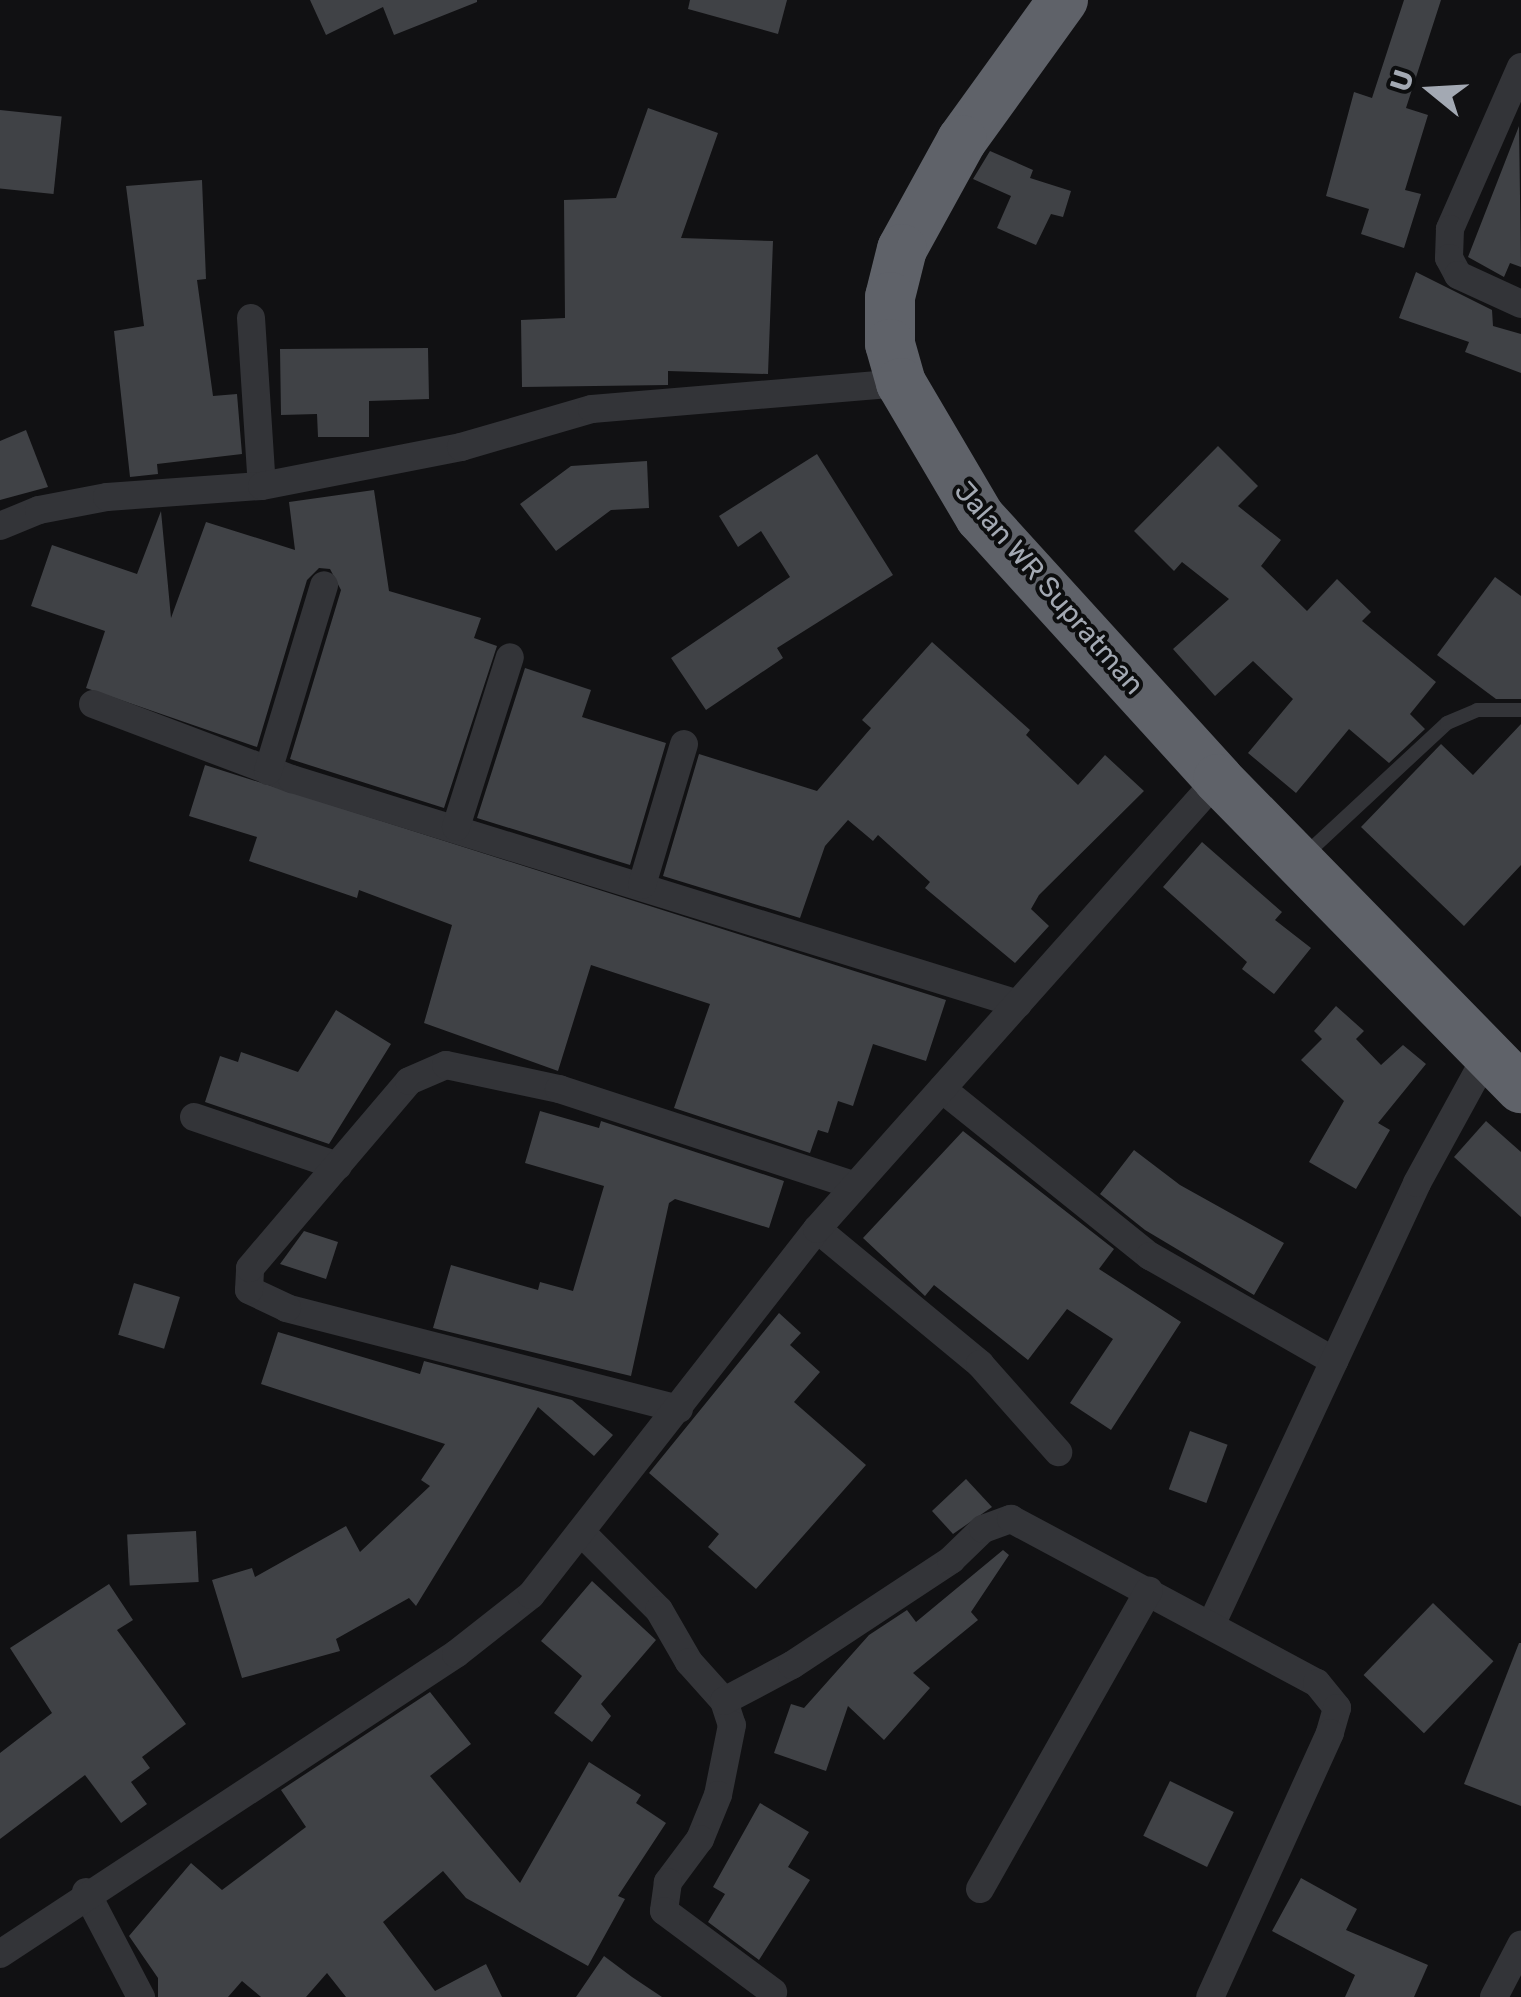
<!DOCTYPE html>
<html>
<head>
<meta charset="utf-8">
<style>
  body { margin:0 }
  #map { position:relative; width:1521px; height:1997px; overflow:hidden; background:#111113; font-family:Rubik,sans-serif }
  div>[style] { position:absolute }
  .building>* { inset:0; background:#404246; transform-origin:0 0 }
  .lane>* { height:14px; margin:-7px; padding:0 7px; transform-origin:7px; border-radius:7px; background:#333438 }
  .street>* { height:28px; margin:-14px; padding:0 14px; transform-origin:14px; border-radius:14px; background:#333438 }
  .highway>* { height:50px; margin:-25px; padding:0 25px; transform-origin:25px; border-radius:25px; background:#5f6269 }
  span { translate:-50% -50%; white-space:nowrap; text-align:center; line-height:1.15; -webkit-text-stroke:8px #0c0d0e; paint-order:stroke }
  .street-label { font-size:28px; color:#a3a9b3 }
  .north { position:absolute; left:1381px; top:40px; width:100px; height:100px; -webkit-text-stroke:8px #0c0d0e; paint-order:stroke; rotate:288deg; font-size:28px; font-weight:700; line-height:40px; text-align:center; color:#a3a9b3 }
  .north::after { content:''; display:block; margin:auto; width:35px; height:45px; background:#a3a9b3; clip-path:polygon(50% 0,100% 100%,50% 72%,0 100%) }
</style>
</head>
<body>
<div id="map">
  <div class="building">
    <div style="clip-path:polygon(310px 0,477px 0,477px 2px,394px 35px,383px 7px,326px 35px)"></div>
    <div style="clip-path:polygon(690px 0,787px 0,778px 34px,688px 9px)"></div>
    <div style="clip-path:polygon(1404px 0,1441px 0,1406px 108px,1428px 115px,1405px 190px,1421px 194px,1404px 248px,1361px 234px,1369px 209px,1326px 196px,1354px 92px,1372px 98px)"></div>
    <div style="clip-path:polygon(648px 108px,718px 133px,681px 238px,773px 241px,768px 374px,668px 371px,668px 385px,522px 387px,521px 320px,565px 318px,564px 200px,616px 198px)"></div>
    <div style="left:0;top:110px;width:62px;height:78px;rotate:6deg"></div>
    <div style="clip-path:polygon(1519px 126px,1521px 267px,1510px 263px,1504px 277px,1468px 257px)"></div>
    <div style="clip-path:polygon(990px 151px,1033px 170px,1030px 178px,1071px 191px,1063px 217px,1051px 214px,1036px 245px,997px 228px,1011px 196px,973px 179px)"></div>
    <div style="clip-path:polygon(202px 180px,206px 279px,197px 280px,213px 396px,237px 394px,242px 454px,157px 464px,158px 474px,130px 477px,114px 331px,144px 326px,126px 186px)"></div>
    <div style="clip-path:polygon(1416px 272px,1492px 310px,1493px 326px,1521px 334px,1521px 373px,1465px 352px,1469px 342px,1399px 318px)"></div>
    <div style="clip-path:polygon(428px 348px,429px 399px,369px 401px,369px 437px,318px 437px,317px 414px,281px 415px,280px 349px)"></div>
    <div style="clip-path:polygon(26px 430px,48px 487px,0 500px,0 441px)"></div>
    <div style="clip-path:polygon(1218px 446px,1258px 486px,1238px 506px,1281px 540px,1261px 566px,1307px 611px,1337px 579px,1371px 612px,1362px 621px,1436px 682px,1410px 714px,1425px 729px,1389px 763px,1349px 729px,1296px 793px,1248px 753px,1293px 699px,1253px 661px,1215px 696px,1173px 649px,1229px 599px,1182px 562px,1174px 571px,1134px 531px)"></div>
    <div style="clip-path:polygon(817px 454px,893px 575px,777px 648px,783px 658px,706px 710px,671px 658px,790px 577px,761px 531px,738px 547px,719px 516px)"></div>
    <div style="clip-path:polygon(647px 461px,649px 508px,611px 510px,556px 551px,520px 504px,571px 466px)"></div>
    <div style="clip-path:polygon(374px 490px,389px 591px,481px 618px,474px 638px,497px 646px,444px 808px,290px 759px,341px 590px,330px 569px,319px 568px,307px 580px,257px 747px,86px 688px,105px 631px,31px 606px,52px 545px,137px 574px,161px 511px,171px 618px,206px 522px,295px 550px,289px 502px)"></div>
    <div style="clip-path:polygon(1495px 577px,1521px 596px,1521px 699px,1496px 699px,1437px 655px)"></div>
    <div style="clip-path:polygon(932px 642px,1030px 730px,1026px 735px,1078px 785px,1105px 755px,1144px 791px,1039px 895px,1031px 909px,1049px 926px,1015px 963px,925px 888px,930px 882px,878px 835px,873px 841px,848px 820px,825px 846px,800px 918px,663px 876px,699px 754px,817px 791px,871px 728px,862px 720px)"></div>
    <div style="clip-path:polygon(525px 668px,591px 690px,582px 717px,666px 743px,630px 865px,477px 818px)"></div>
    <div style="clip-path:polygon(1521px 724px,1521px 865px,1464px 926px,1361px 827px,1441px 744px,1473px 775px)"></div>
    <div style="clip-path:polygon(205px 765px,946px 1000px,926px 1061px,873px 1044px,853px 1106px,838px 1101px,828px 1133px,818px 1130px,810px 1153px,674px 1108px,710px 1004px,591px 965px,558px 1071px,424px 1023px,452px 925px,359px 890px,357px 898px,249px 861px,257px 837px,189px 816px)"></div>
    <div style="clip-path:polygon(1202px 842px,1282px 912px,1275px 920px,1311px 948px,1274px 994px,1242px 969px,1247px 962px,1163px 887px)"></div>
    <div style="clip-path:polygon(1336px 1006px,1364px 1031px,1356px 1039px,1381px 1065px,1403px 1045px,1426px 1064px,1378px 1123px,1390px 1130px,1356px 1189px,1309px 1162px,1344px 1101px,1301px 1060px,1322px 1039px,1314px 1031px)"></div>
    <div style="clip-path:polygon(336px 1010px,391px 1044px,329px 1144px,205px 1102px,220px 1056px,238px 1062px,241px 1052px,298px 1072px)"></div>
    <div style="clip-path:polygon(540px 1111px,599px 1128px,601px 1121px,784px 1181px,769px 1228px,675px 1199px,669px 1203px,631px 1376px,433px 1328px,451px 1265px,538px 1290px,540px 1282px,573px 1291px,604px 1186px,525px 1163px)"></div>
    <div style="clip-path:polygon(1486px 1121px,1521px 1152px,1521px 1217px,1454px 1157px)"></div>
    <div style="clip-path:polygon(963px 1131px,1114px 1249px,1099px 1269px,1181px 1322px,1111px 1430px,1070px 1403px,1113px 1339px,1067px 1309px,1028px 1360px,934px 1285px,925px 1296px,863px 1238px)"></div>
    <div style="clip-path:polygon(1134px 1150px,1180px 1185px,1284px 1243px,1254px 1295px,1145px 1230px,1100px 1194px)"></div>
    <div style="clip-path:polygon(304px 1231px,338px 1242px,326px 1279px,280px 1264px)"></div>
    <div style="left:134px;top:1283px;width:48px;height:54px;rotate:17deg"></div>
    <div style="clip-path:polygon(779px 1313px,801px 1333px,790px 1345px,820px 1372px,794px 1402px,866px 1465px,756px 1589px,708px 1547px,719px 1534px,649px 1473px)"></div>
    <div style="clip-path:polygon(278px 1332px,420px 1374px,424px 1361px,572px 1400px,613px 1435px,594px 1456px,538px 1407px,416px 1606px,409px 1598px,336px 1639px,340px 1651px,242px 1678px,212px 1580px,252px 1568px,255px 1577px,346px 1526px,360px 1552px,430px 1486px,421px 1480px,445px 1444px,261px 1384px)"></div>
    <div style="left:1190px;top:1431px;width:40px;height:62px;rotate:20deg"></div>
    <div style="clip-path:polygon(966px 1479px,992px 1507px,953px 1534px,932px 1511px)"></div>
    <div style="left:196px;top:1531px;width:51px;height:69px;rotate:87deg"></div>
    <div style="clip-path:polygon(1003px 1550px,1009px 1555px,971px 1612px,978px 1620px,913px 1673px,930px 1688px,884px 1740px,848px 1706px,826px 1771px,774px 1753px,791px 1704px,804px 1708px,869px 1635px,907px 1610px,916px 1622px)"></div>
    <div style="clip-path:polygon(592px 1581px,656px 1640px,601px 1704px,611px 1716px,592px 1742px,554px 1713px,582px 1676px,541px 1641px)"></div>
    <div style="clip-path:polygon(109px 1584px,133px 1620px,117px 1630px,186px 1724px,142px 1757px,150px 1768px,131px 1782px,147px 1804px,121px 1823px,85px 1775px,0 1839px,0 1753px,52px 1713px,10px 1648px)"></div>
    <div style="left:1433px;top:1603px;width:84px;height:100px;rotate:44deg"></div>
    <div style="clip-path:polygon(1519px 1643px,1521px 1643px,1521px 1806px,1464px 1784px)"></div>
    <div style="clip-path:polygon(430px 1692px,471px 1744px,430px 1776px,520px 1883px,589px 1762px,641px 1795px,636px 1803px,666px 1823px,618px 1896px,625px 1899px,588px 1966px,466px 1898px,443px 1871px,383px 1922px,435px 1991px,486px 1964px,502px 1997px,346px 1997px,327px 1973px,306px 1997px,261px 1997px,242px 1981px,228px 1997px,158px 1997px,158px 1978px,129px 1936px,191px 1863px,222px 1890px,306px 1827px,281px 1790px)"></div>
    <div style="left:1170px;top:1781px;width:71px;height:61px;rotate:26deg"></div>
    <div style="clip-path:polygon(760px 1803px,809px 1832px,788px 1867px,810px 1880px,759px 1960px,708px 1922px,725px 1894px,713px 1887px)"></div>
    <div style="clip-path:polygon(1301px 1878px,1357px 1909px,1346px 1930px,1428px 1965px,1414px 1997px,1345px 1997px,1355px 1975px,1272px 1931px)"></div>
    <div style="clip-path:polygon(604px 1956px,632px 1977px,662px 1997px,576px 1997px)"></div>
  </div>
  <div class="lane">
    <div style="left:1306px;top:854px;width:192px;rotate:-42.9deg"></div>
    <div style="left:1447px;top:723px;width:33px;rotate:-23deg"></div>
    <div style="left:1477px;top:710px;width:44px"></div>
  </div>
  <div class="street">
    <div style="left:1521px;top:67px;width:177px;rotate:113.7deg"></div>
    <div style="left:1450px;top:229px;width:29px;rotate:92deg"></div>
    <div style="left:1449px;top:258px;width:19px;rotate:62deg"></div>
    <div style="left:1458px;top:275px;width:69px;rotate:24.7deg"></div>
    <div style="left:251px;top:318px;width:168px;rotate:86.3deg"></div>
    <div style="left:0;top:526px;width:42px;rotate:-22.3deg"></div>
    <div style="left:39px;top:510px;width:69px;rotate:-10.8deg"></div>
    <div style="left:107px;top:497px;width:155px;rotate:-4.1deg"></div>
    <div style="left:262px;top:486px;width:203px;rotate:-11.1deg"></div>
    <div style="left:461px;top:447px;width:136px;rotate:-16.2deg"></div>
    <div style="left:592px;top:409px;width:310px;rotate:-4.8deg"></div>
    <div style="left:93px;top:704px;width:213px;rotate:20.7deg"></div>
    <div style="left:292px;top:779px;width:760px;rotate:17.22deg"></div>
    <div style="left:268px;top:771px;width:194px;rotate:-73.2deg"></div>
    <div style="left:456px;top:827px;width:178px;rotate:-72.4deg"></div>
    <div style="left:642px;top:885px;width:147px;rotate:-73.4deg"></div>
    <div style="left:942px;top:1089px;width:267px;rotate:38.8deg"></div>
    <div style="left:1150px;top:1256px;width:212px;rotate:29.7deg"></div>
    <div style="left:194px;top:1117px;width:152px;rotate:18.8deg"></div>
    <div style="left:817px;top:1229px;width:212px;rotate:39.6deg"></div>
    <div style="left:980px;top:1364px;width:118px;rotate:48.4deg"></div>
    <div style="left:679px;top:1409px;width:405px;rotate:-165.6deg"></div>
    <div style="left:287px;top:1308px;width:42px;rotate:-154.7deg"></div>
    <div style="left:249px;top:1290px;width:22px;rotate:-87deg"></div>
    <div style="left:250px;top:1268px;width:245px;rotate:-49.6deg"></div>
    <div style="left:409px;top:1081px;width:40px;rotate:-23.4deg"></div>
    <div style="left:446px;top:1065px;width:116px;rotate:12deg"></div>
    <div style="left:559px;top:1089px;width:311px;rotate:18.1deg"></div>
    <div style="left:581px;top:1532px;width:110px;rotate:45deg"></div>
    <div style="left:659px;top:1610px;width:60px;rotate:60deg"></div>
    <div style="left:689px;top:1662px;width:52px;rotate:48.1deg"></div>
    <div style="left:724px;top:1701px;width:25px;rotate:72deg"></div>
    <div style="left:732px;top:1725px;width:71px;rotate:101.3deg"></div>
    <div style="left:718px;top:1795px;width:48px;rotate:112.2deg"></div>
    <div style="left:700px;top:1839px;width:54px;rotate:126.7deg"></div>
    <div style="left:668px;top:1882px;width:29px;rotate:98deg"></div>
    <div style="left:664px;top:1911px;width:136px;rotate:36.6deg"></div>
    <div style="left:1212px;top:1623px;width:485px;rotate:-65deg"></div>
    <div style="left:1417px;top:1183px;width:146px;rotate:-61.3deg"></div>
    <div style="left:724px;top:1701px;width:77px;rotate:-27.9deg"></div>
    <div style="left:792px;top:1665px;width:191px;rotate:-33.4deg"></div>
    <div style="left:951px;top:1560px;width:45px;rotate:-44.1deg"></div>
    <div style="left:983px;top:1529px;width:30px;rotate:-20deg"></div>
    <div style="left:1011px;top:1519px;width:347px;rotate:28.2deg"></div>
    <div style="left:1317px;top:1683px;width:32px;rotate:51deg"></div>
    <div style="left:1337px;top:1708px;width:26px;rotate:106deg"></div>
    <div style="left:1330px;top:1733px;width:290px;rotate:114.4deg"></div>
    <div style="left:980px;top:1889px;width:343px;rotate:-60.5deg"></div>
    <div style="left:86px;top:1892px;width:119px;rotate:62.4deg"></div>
    <div style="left:0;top:1954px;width:546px;rotate:-33.34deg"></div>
    <div style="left:456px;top:1654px;width:95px;rotate:-38.2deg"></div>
    <div style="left:531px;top:1595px;width:464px;rotate:-52deg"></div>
    <div style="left:817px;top:1229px;width:603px;rotate:-48.3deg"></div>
    <div style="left:1494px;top:1997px;width:59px;rotate:-62.6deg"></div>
  </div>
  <div class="highway">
    <div style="left:1063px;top:0;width:173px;rotate:125.8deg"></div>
    <div style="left:962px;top:140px;width:124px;rotate:118.8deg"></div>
    <div style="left:902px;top:249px;width:49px;rotate:104deg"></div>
    <div style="left:890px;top:297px;width:47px;rotate:90deg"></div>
    <div style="left:890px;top:344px;width:41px;rotate:74.2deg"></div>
    <div style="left:901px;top:383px;width:156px;rotate:59.5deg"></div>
    <div style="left:980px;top:517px;width:354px;rotate:47.7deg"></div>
    <div style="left:1218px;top:779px;width:433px;rotate:45.6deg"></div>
  </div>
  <div class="street-label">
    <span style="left:1049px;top:588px;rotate:49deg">Jalan WR Supratman</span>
  </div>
  <div class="north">U</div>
</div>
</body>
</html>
